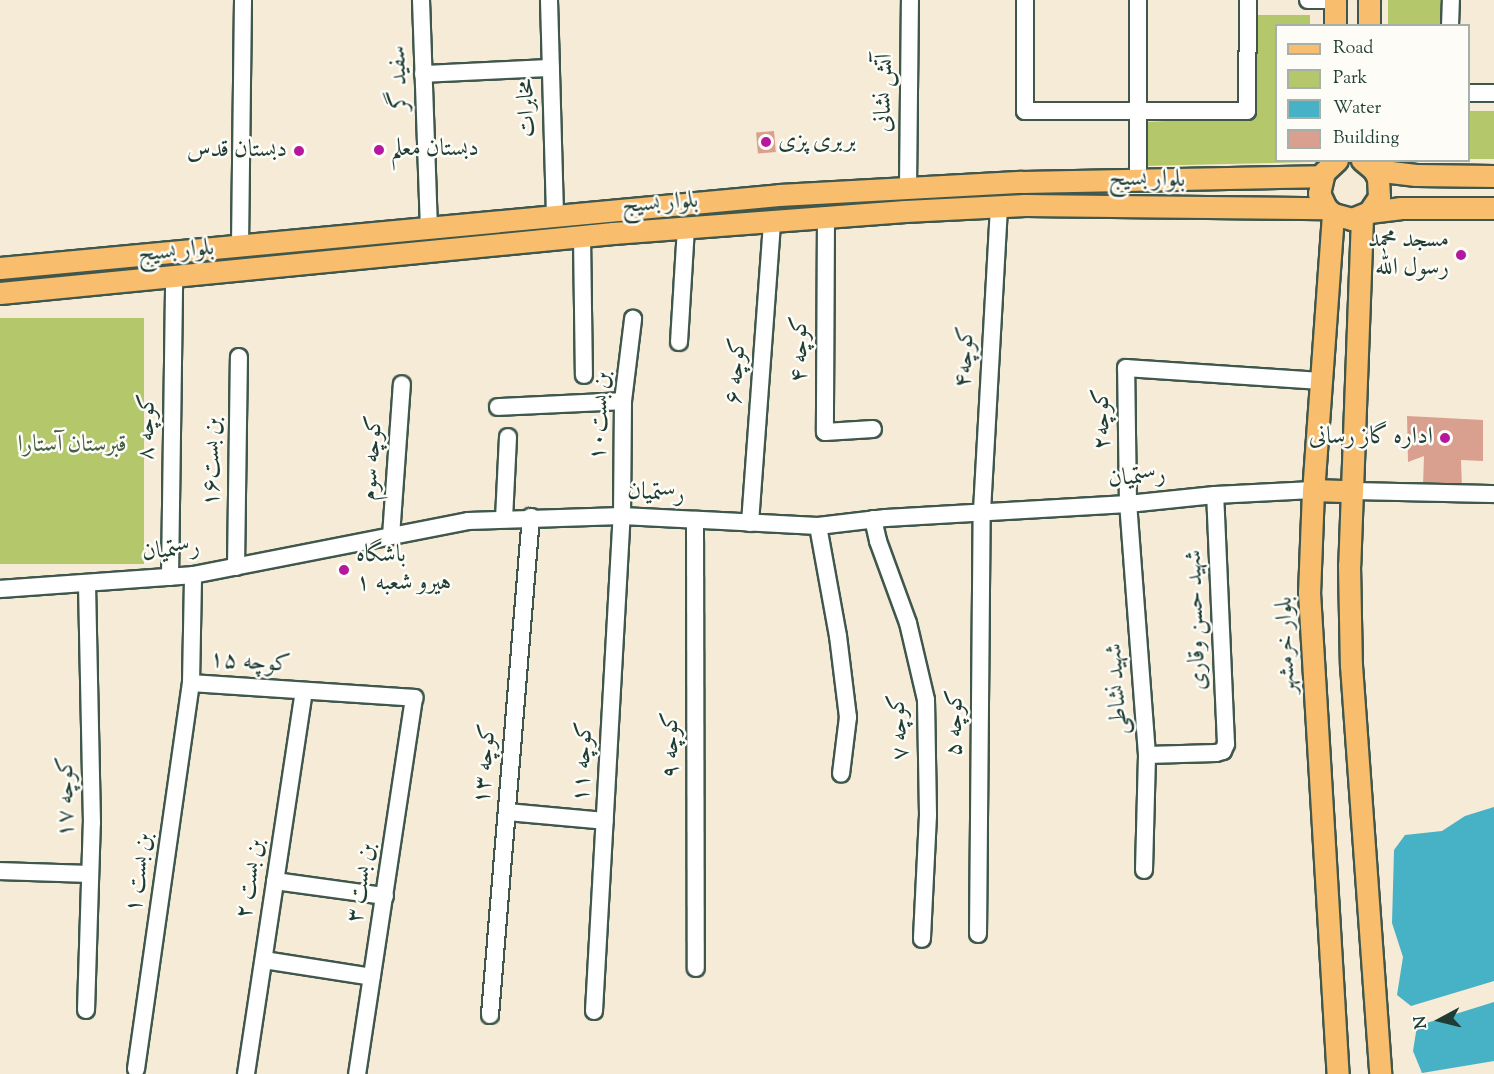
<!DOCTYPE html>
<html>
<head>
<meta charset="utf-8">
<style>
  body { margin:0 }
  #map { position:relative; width:1494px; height:1074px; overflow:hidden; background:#f5ebd6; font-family:"Sorts Mill Goudy",Amiri,serif }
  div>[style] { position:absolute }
  .green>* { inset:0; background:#b5c76b; transform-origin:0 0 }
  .water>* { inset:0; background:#47b1c6 }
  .building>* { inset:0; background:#daa08f; transform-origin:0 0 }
  .roads { filter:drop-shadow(2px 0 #3f574c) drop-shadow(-2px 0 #3f574c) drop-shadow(0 2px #3f574c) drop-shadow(0 -2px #3f574c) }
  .minor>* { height:16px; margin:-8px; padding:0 8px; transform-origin:8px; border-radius:8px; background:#fff }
  .major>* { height:21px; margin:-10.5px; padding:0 10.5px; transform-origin:10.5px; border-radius:10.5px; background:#f9be6d }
  .dots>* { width:16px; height:16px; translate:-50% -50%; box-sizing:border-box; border:3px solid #fdfcf7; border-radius:50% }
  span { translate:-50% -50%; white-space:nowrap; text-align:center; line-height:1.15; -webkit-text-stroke:5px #fdfcf7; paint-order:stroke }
  .street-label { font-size:24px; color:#1f3d34 }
  .poi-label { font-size:24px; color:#1f3d34 }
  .left { translate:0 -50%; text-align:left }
  .right { translate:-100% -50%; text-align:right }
  .park-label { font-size:24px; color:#446042 }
  .legend { position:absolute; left:1275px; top:24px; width:195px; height:138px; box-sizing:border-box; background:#fdfcf7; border:2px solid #a4b0a9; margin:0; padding:8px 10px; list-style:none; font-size:18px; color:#1f3d34 }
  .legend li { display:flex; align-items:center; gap:12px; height:30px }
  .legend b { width:30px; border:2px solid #a4b0a9 }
  .north { position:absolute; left:1410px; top:990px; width:60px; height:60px; -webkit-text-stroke:4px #fdfcf7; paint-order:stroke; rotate:263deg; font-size:16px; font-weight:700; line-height:24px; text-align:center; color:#1f3d34 }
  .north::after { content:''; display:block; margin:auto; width:21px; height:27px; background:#1f3d34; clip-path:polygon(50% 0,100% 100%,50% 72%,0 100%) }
</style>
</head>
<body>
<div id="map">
  <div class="green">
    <div style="left:1388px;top:0;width:58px;height:25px"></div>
    <div style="clip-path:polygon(1257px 15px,1310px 15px,1310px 25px,1276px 26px,1276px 160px,1309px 162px,1142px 166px,1145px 122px,1249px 117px)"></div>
    <div style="left:1468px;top:111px;width:26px;height:48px"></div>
    <div style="left:144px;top:318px;width:246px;height:144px;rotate:90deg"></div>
  </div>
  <div class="water">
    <div style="clip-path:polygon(1494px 807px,1494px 981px,1411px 1006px,1397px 995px,1403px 957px,1392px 923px,1394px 850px,1405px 835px,1442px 831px,1465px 816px)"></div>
    <div style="clip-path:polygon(1494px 1002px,1494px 1061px,1422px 1073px,1413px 1051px,1417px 1026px)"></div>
  </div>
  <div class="building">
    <div style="left:774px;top:131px;width:21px;height:18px;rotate:85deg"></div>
    <div style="clip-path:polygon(1407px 416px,1483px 420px,1483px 461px,1461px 460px,1462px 488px,1423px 486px,1424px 456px,1408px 462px)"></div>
  </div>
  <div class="roads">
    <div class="minor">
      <div style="left:421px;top:0;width:227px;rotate:88deg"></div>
      <div style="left:549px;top:0;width:215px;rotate:88.4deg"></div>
      <div style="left:1025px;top:0;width:111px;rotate:90deg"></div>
      <div style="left:1025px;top:111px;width:222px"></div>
      <div style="left:1247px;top:111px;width:111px;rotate:-89.5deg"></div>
      <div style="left:1308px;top:0;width:27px"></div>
      <div style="left:1450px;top:26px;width:26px;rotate:-88deg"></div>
      <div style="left:423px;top:74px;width:128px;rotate:-2.7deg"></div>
      <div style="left:1468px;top:93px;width:26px"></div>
      <div style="left:1138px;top:179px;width:179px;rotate:-90deg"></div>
      <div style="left:908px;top:187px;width:187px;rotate:-89.4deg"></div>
      <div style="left:826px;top:217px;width:215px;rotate:90.3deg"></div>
      <div style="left:825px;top:432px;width:48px;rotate:-3.6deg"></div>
      <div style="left:582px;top:237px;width:138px;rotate:89.2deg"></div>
      <div style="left:240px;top:246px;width:246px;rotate:-89.3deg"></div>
      <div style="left:679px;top:342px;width:114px;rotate:-86.5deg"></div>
      <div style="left:498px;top:407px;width:125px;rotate:-2.7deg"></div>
      <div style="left:1350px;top:491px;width:144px;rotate:1.2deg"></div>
      <div style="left:504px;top:519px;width:82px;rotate:-87.2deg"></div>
      <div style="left:873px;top:519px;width:23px;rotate:77deg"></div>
      <div style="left:878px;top:541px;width:87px;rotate:69.9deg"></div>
      <div style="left:908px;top:623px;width:79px;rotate:76.8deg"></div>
      <div style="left:926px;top:700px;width:115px;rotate:89deg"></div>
      <div style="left:928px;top:815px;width:124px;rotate:92.8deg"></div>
      <div style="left:695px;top:521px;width:447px;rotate:89.9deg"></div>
      <div style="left:750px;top:523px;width:302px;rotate:-85.8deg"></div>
      <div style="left:818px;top:526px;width:112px;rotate:79.7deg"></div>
      <div style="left:838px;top:636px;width:82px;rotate:83deg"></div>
      <div style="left:848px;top:717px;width:57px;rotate:97deg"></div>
      <div style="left:391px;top:536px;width:152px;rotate:-85.9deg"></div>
      <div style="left:236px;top:567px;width:210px;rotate:-89.2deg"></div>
      <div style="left:170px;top:577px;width:299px;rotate:-89.2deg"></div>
      <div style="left:0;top:589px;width:194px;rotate:-4.1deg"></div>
      <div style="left:193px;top:575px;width:280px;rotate:-11.1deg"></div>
      <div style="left:468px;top:521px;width:154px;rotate:-1.9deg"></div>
      <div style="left:622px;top:516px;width:196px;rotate:2.9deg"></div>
      <div style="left:818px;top:526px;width:68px;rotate:-6.7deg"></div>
      <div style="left:886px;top:518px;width:242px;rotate:-3.3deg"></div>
      <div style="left:1128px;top:504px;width:87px;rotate:-5.9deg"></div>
      <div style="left:1215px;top:495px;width:98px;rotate:-2.9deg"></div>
      <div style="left:191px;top:683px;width:224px;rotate:3.8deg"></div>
      <div style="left:414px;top:698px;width:380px;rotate:98.6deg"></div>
      <div style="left:1147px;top:755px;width:69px;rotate:-1.7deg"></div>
      <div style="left:1216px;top:753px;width:7px;rotate:-16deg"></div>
      <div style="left:1223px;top:751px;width:8px;rotate:-67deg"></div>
      <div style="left:1226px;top:744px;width:249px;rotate:-92.5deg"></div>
      <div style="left:507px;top:812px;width:98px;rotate:5.2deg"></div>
      <div style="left:1144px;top:870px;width:115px;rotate:-88.5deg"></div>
      <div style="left:1147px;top:755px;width:252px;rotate:-94.3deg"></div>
      <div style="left:1128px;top:504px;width:136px;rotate:-90.8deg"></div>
      <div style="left:1126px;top:368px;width:195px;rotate:3.8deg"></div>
      <div style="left:0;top:871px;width:90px;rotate:1.9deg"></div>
      <div style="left:275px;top:881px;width:111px;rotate:7.8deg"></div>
      <div style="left:978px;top:934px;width:423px;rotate:-89.5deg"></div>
      <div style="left:982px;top:511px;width:306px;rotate:-86.8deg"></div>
      <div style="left:264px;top:960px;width:109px;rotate:8.9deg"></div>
      <div style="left:86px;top:1010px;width:187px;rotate:-88.2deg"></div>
      <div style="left:92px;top:823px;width:240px;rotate:-91.2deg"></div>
      <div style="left:594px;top:1011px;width:496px;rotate:-86.8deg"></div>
      <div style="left:622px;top:516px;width:115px;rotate:-89.5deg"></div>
      <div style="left:623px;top:401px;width:83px;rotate:-83deg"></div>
      <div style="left:490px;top:1015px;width:500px;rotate:-85.3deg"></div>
      <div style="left:136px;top:1069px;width:390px;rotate:-81.9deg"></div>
      <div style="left:191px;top:683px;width:108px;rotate:-88.9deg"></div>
      <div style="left:246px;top:1074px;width:387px;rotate:-81.4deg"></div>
    </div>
    <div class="major">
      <div style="left:1335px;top:0;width:26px;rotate:90deg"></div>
      <div style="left:1369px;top:0;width:26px;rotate:90deg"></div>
      <div style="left:1337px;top:160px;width:18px;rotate:137deg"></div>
      <div style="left:1324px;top:172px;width:22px;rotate:103deg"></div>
      <div style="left:1319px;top:193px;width:17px;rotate:65deg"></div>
      <div style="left:1326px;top:208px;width:9px;rotate:41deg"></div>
      <div style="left:1333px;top:214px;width:20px;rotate:15deg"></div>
      <div style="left:1352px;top:219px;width:18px;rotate:-22deg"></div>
      <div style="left:1369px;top:212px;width:18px;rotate:-56deg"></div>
      <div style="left:1379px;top:197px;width:19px;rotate:-93deg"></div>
      <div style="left:1378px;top:178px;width:9px;rotate:-117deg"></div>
      <div style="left:1374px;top:170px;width:16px;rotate:-140deg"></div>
      <div style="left:1374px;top:170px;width:42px;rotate:6.8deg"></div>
      <div style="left:1416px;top:175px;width:78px;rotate:0.7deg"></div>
      <div style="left:1369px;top:212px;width:31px;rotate:-7deg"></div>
      <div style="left:1400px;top:208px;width:94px"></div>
      <div style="left:1333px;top:214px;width:277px;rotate:94.1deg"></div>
      <div style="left:1313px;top:490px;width:102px;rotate:92.2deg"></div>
      <div style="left:1309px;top:592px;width:483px;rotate:86.6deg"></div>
      <div style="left:1362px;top:217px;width:348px;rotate:92.1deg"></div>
      <div style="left:1349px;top:565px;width:100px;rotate:88.9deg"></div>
      <div style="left:1351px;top:665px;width:410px;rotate:85.9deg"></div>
      <div style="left:0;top:268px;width:782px;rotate:-5.35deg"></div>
      <div style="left:779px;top:195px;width:243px;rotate:-3.1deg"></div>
      <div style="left:1022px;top:182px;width:300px;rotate:-1.1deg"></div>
      <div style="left:0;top:293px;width:616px;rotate:-5.59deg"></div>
      <div style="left:613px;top:233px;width:293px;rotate:-4.3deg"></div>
      <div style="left:905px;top:211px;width:120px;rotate:-2.9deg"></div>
      <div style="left:1025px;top:205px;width:301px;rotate:0.6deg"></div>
      <div style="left:1313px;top:490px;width:37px;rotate:2deg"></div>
    </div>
  </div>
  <div class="dots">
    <div style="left:766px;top:142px;background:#b5179e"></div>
    <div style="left:379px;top:150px;background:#b5179e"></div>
    <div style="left:299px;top:151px;background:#b5179e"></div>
    <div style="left:1461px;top:255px;background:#b5179e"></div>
    <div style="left:1445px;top:438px;background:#b5179e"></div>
    <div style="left:344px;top:570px;background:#b5179e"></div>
  </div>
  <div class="street-label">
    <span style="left:400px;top:78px;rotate:-92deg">سفید گر</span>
    <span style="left:885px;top:93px;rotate:-89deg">آتش نشانی</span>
    <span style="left:528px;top:108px;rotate:-92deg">مخابرات</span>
    <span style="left:1147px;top:180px;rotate:1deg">بلوار بسیج</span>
    <span style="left:660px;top:204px;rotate:-4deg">بلوار بسیج</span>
    <span style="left:176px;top:252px;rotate:-5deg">بلوار بسیج</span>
    <span style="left:801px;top:349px;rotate:-90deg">کوچه ۴</span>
    <span style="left:966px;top:357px;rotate:-87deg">کوچه۴</span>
    <span style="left:737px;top:371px;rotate:-86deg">کوچه ۶</span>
    <span style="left:601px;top:416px;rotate:-87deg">بن بست۱۰</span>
    <span style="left:1103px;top:419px;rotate:-91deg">کوچه۲</span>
    <span style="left:148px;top:427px;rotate:-89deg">کوچه ۸</span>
    <span style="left:373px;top:458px;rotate:-86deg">کوچه سوم</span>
    <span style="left:213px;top:462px;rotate:-89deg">بن بست۱۶</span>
    <span style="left:1137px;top:478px;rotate:-5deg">رستمیان</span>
    <span style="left:656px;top:494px;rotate:4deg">رستمیان</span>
    <span style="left:171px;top:551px;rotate:-6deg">رستمیان</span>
    <span style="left:1197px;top:620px;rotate:-92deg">شهید حسن وقاری</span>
    <span style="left:1287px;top:645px;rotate:-92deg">بلوار خرمشهر</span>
    <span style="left:250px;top:663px;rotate:4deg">کوچه ۱۵</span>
    <span style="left:1118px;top:689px;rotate:-94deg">شهید نشاطی</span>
    <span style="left:956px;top:723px;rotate:-89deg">کوچه ۵</span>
    <span style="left:900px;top:727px;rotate:-94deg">کوچه ۷</span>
    <span style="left:672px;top:745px;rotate:-90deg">کوچه ۹</span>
    <span style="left:584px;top:762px;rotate:-87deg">کوچه ۱۱</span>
    <span style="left:486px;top:764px;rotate:-85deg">کوچه ۱۳</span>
    <span style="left:67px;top:797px;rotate:-90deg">کوچه ۱۷</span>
    <span style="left:140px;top:873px;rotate:-82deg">بن بست ۱</span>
    <span style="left:251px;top:879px;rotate:-81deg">بن بست ۲</span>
    <span style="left:362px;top:883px;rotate:-81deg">بن بست ۳</span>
  </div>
  <div class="poi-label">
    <span class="left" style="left:778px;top:142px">بربری پزی</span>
    <span class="left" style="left:391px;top:150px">دبستان معلم</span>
    <span class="right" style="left:287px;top:151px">دبستان قدس</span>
    <span class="right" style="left:1449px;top:255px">مسجد محمد<br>رسول الله</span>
    <span class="right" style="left:1433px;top:438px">اداره گاز رسانی</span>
    <span class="left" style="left:356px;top:570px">باشگاه<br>هیرو شعبه ۱</span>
  </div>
  <div class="park-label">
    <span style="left:72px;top:446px">قبرستان آستارا</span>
  </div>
  <ul class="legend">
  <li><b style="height:8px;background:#f9be6d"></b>Road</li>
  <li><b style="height:16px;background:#b5c76b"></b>Park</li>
  <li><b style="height:16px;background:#47b1c6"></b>Water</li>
  <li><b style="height:16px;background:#daa08f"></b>Building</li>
  </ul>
  <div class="north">N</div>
</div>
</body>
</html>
